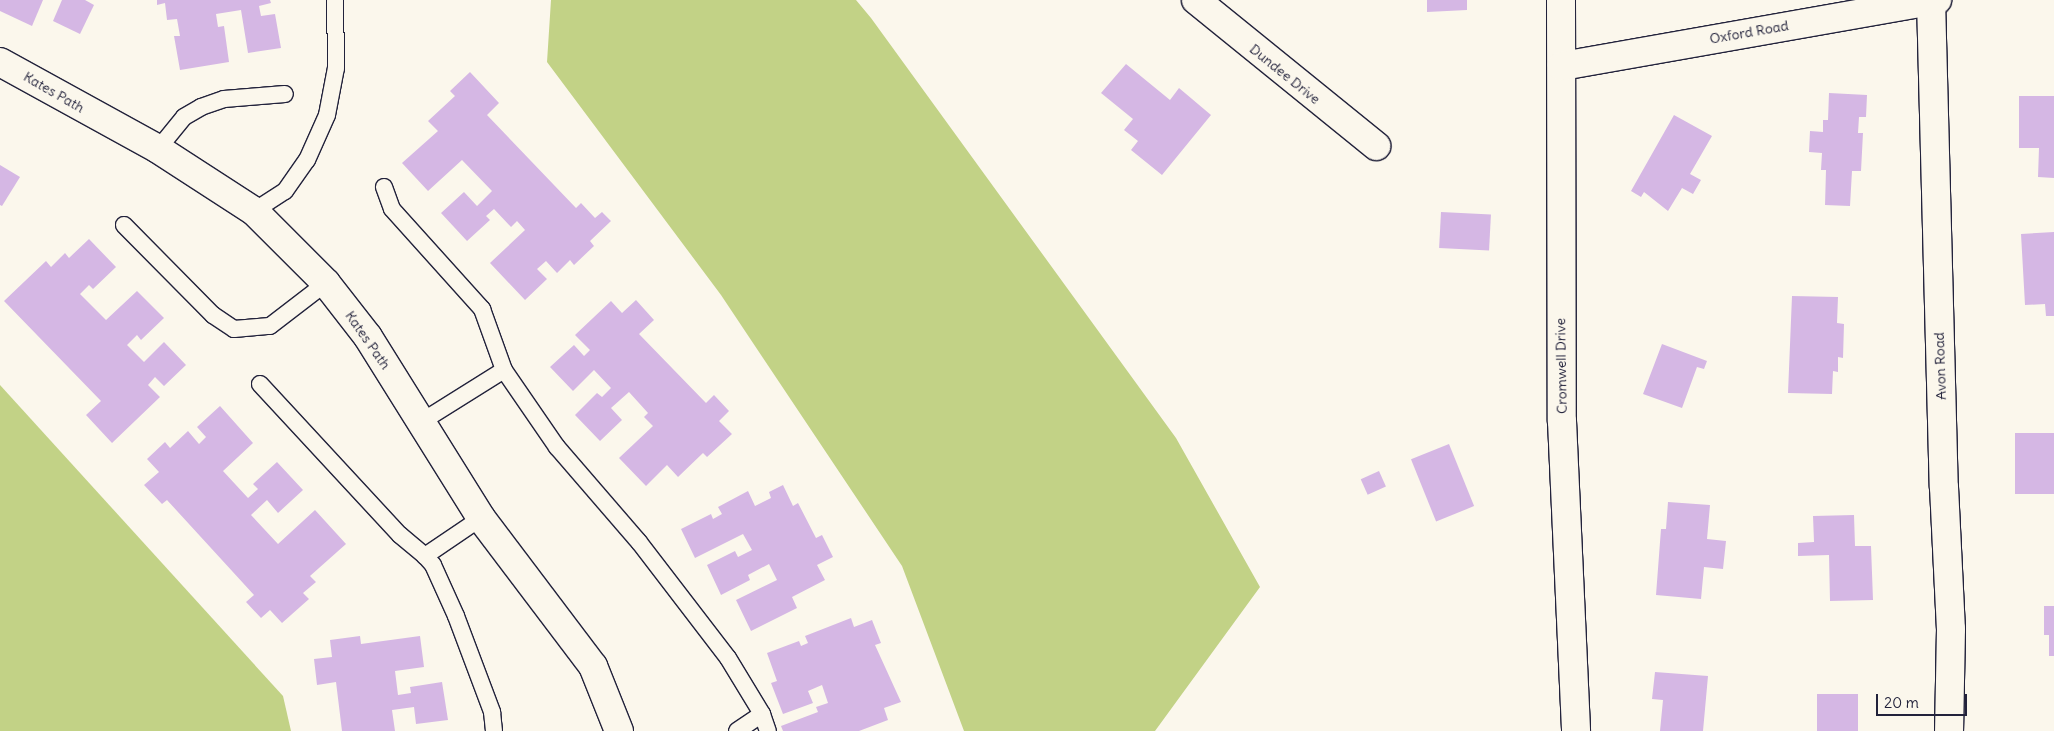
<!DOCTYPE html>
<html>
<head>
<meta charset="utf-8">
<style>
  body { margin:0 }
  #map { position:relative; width:2054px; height:731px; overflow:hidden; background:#fbf7ec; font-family:Delius,sans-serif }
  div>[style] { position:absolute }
  .green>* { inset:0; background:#c2d286 }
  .building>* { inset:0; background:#d5b7e4; transform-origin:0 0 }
  .roads { filter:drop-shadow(1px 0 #22223b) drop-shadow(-1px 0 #22223b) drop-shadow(0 1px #22223b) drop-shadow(0 -1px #22223b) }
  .service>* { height:16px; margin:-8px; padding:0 8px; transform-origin:8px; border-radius:8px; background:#fbf7ec }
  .minor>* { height:28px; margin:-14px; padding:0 14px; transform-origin:14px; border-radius:14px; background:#fbf7ec }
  span { translate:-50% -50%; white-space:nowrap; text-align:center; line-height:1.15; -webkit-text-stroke:4.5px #fbf7ec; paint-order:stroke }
  .street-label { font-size:14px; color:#22223b }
  .scale { position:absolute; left:1876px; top:694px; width:91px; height:22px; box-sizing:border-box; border:2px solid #22223b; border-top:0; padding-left:6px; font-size:15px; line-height:18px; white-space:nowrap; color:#22223b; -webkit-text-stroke:4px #fbf7ec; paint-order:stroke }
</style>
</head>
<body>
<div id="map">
  <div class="green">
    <div style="clip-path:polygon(551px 0,856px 0,871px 18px,1176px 438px,1260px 587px,1155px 731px,964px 731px,902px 566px,721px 295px,547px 62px)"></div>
    <div style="clip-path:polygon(0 385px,283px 696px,291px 731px,0 731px)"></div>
  </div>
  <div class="building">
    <div style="clip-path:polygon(0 0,43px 0,32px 26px,0 11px)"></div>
    <div style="clip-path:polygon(62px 0,85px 0,94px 5px,80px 34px,53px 21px)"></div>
    <div style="clip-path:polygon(157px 0,270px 0,271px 3px,259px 6px,261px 16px,275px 14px,281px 48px,248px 53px,241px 10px,216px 14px,218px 27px,224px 26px,229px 62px,180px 70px,174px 36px,180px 36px,177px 19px,167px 20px,165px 3px,157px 5px)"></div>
    <div style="clip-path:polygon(1427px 0,1467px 0,1467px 10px,1427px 12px)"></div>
    <div style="clip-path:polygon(1126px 64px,1170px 100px,1179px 88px,1211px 115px,1162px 175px,1131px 150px,1138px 141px,1124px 130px,1133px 119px,1101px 93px)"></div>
    <div style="clip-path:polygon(470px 72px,499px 103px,487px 115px,576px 208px,581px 203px,595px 218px,602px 212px,611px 221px,590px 241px,594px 246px,574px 265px,570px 260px,557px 273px,546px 261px,537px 269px,547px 279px,525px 300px,490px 263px,525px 230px,517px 221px,511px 227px,494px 209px,486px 216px,490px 220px,467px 241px,441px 213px,464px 192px,477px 206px,492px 191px,462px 160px,428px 191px,402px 163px,438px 131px,428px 121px,455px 96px,450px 91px)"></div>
    <div style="clip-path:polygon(1829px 93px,1867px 95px,1866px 117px,1859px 117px,1858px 133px,1863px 133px,1861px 171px,1852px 171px,1850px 206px,1825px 205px,1826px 170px,1821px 170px,1822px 153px,1809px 152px,1810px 131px,1823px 132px,1823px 120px,1828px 120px)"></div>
    <div style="clip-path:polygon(2019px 96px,2054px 96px,2054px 178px,2038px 177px,2039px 148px,2019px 148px)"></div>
    <div style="clip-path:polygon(1674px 115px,1712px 136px,1690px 174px,1701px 180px,1693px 194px,1682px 188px,1668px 211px,1644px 192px,1641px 197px,1631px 191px)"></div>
    <div style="clip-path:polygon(0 165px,20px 177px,2px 206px,0 205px)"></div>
    <div style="left:1441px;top:212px;width:50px;height:36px;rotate:3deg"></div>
    <div style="clip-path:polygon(2054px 232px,2054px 316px,2046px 316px,2045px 304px,2025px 305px,2021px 234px)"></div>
    <div style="clip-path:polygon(89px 239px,116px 267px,93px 289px,89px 285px,80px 294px,106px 320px,137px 291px,164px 318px,141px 340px,137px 335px,127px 345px,144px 362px,164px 342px,186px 365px,164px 386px,155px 377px,148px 385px,160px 397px,112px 443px,86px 415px,101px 401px,4px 301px,46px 261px,51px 267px,65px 253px,69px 258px)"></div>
    <div style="clip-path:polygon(1792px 296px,1838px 297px,1837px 323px,1844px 324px,1843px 358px,1838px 357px,1838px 372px,1833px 371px,1832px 394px,1788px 393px)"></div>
    <div style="clip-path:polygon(636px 300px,654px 320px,639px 334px,706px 403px,714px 395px,729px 411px,719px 421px,732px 434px,707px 457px,703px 453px,678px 477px,667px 465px,646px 486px,619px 458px,653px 426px,644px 417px,648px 413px,629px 392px,611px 408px,622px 420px,600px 441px,575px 415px,597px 393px,602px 397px,611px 388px,594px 370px,573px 391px,550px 367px,574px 345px,584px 356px,590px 350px,575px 335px,611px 301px,622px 313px)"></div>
    <div style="clip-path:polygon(1662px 344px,1707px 361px,1704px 369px,1697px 367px,1682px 408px,1643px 394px)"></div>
    <div style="clip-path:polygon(220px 406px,253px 443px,223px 471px,248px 498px,258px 489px,253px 484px,277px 462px,303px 490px,278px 513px,267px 500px,251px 515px,278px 544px,315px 510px,346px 544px,310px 576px,316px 582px,303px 593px,309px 599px,282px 623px,270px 610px,261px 618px,246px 602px,254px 595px,167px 500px,162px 504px,144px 485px,159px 472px,147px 459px,165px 442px,170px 448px,188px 431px,199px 444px,206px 437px,197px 427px)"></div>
    <div style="left:2015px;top:433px;width:39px;height:61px"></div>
    <div style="left:1449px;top:444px;width:67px;height:41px;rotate:68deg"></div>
    <div style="left:1379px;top:471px;width:17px;height:20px;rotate:66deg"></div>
    <div style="clip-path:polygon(783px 485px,793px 506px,798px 503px,816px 538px,822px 535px,833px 557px,817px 565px,825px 580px,792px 597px,797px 608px,751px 631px,736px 600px,777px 580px,769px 564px,748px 575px,750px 580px,721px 595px,707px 565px,735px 551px,738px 557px,752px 550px,743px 534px,695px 558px,681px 529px,711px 514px,713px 519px,722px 514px,718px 507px,748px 491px,755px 506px,771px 498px,769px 492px)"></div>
    <div style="clip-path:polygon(1668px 502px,1710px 505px,1707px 539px,1726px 541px,1723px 569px,1704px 567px,1701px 599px,1656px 595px,1661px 529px,1666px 529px)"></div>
    <div style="clip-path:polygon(1854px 515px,1855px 546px,1871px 546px,1873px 600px,1830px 601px,1829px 555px,1798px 556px,1798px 543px,1814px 542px,1813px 516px)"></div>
    <div style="clip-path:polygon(2044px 606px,2054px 606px,2054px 656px,2049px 656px,2049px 635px,2044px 635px)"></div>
    <div style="clip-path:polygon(851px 618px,854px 627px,872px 620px,881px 643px,875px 645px,901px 702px,884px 708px,888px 720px,859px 731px,783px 731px,781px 726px,818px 712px,816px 707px,828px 703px,822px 685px,808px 691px,813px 703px,783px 714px,771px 683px,777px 681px,767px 653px,799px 641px,801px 646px,808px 643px,805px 636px)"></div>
    <div style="clip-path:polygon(360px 636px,361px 644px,420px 636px,424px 667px,395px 671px,398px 695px,411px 693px,410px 687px,442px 682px,448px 720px,416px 724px,414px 707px,392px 710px,395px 731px,342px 731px,336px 682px,317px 685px,314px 659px,332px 657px,330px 640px)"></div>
    <div style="clip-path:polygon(1655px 672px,1708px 676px,1703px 731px,1660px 731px,1663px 700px,1652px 699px)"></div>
    <div style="left:1817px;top:694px;width:41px;height:37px"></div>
  </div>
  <div class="roads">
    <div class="service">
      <div style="left:158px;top:149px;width:41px;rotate:-50.9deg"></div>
      <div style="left:184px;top:117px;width:20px;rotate:-30deg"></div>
      <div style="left:201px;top:107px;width:24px;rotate:-19deg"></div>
      <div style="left:224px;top:99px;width:61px;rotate:-4.7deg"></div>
      <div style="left:384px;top:187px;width:23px;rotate:70deg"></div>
      <div style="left:392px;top:209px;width:135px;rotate:48deg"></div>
      <div style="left:482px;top:309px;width:65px;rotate:70.2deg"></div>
      <div style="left:504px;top:370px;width:98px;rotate:147.9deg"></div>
      <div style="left:254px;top:211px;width:37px;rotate:-33deg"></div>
      <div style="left:285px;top:191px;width:38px;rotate:-55deg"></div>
      <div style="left:307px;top:160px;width:49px;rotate:-66deg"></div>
      <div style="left:327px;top:115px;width:48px;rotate:-79.2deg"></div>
      <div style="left:336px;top:68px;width:68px;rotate:-90.8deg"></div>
      <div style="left:124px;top:225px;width:127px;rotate:45.3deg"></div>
      <div style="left:213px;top:315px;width:25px;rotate:34deg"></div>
      <div style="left:234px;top:329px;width:36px;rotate:-5deg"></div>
      <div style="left:270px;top:326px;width:71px;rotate:-37.5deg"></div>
      <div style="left:504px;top:370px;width:93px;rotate:55.5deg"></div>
      <div style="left:557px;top:447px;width:125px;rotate:49.2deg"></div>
      <div style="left:639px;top:542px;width:146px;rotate:52.5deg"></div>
      <div style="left:728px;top:658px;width:66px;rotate:58.7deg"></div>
      <div style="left:260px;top:384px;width:206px;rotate:47.2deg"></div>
      <div style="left:400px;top:535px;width:33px;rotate:40deg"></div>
      <div style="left:481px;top:518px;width:68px;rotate:145.8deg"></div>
      <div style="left:425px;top:556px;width:12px;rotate:48deg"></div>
      <div style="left:433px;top:565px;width:56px;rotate:65.7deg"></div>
      <div style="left:456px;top:616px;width:103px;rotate:69.4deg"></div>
      <div style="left:492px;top:712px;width:19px;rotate:84deg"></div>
      <div style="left:737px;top:731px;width:30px;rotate:-34deg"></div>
      <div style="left:762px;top:714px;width:18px;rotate:71deg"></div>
    </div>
    <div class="minor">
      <div style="left:1196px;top:0;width:232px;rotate:39deg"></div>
      <div style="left:1561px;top:0;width:421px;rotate:89.9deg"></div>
      <div style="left:1562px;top:421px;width:310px;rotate:87.4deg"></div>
      <div style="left:1931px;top:0;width:487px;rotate:88.5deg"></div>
      <div style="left:1944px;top:487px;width:142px;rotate:87.2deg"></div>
      <div style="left:1951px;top:629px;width:102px;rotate:91.1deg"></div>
      <div style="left:0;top:62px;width:180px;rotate:28.8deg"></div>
      <div style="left:158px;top:149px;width:114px;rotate:32.9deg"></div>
      <div style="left:254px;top:211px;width:102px;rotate:45deg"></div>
      <div style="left:326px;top:283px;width:68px;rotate:52.1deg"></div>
      <div style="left:368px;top:337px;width:213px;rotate:58deg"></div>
      <div style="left:481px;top:518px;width:186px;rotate:52.9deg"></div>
      <div style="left:593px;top:666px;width:70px;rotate:68.2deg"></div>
      <div style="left:1562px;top:66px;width:381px;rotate:-10deg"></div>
    </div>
  </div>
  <div class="street-label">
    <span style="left:1749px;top:32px;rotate:-10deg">Oxford Road</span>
    <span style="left:1285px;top:74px;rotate:39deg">Dundee Drive</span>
    <span style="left:54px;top:92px;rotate:30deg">Kates Path</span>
    <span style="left:368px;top:340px;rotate:55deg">Kates Path</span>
    <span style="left:1561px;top:366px;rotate:-91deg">Cromwell Drive</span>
    <span style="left:1940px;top:366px;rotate:-92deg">Avon Road</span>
  </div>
  <div class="scale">20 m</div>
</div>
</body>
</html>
